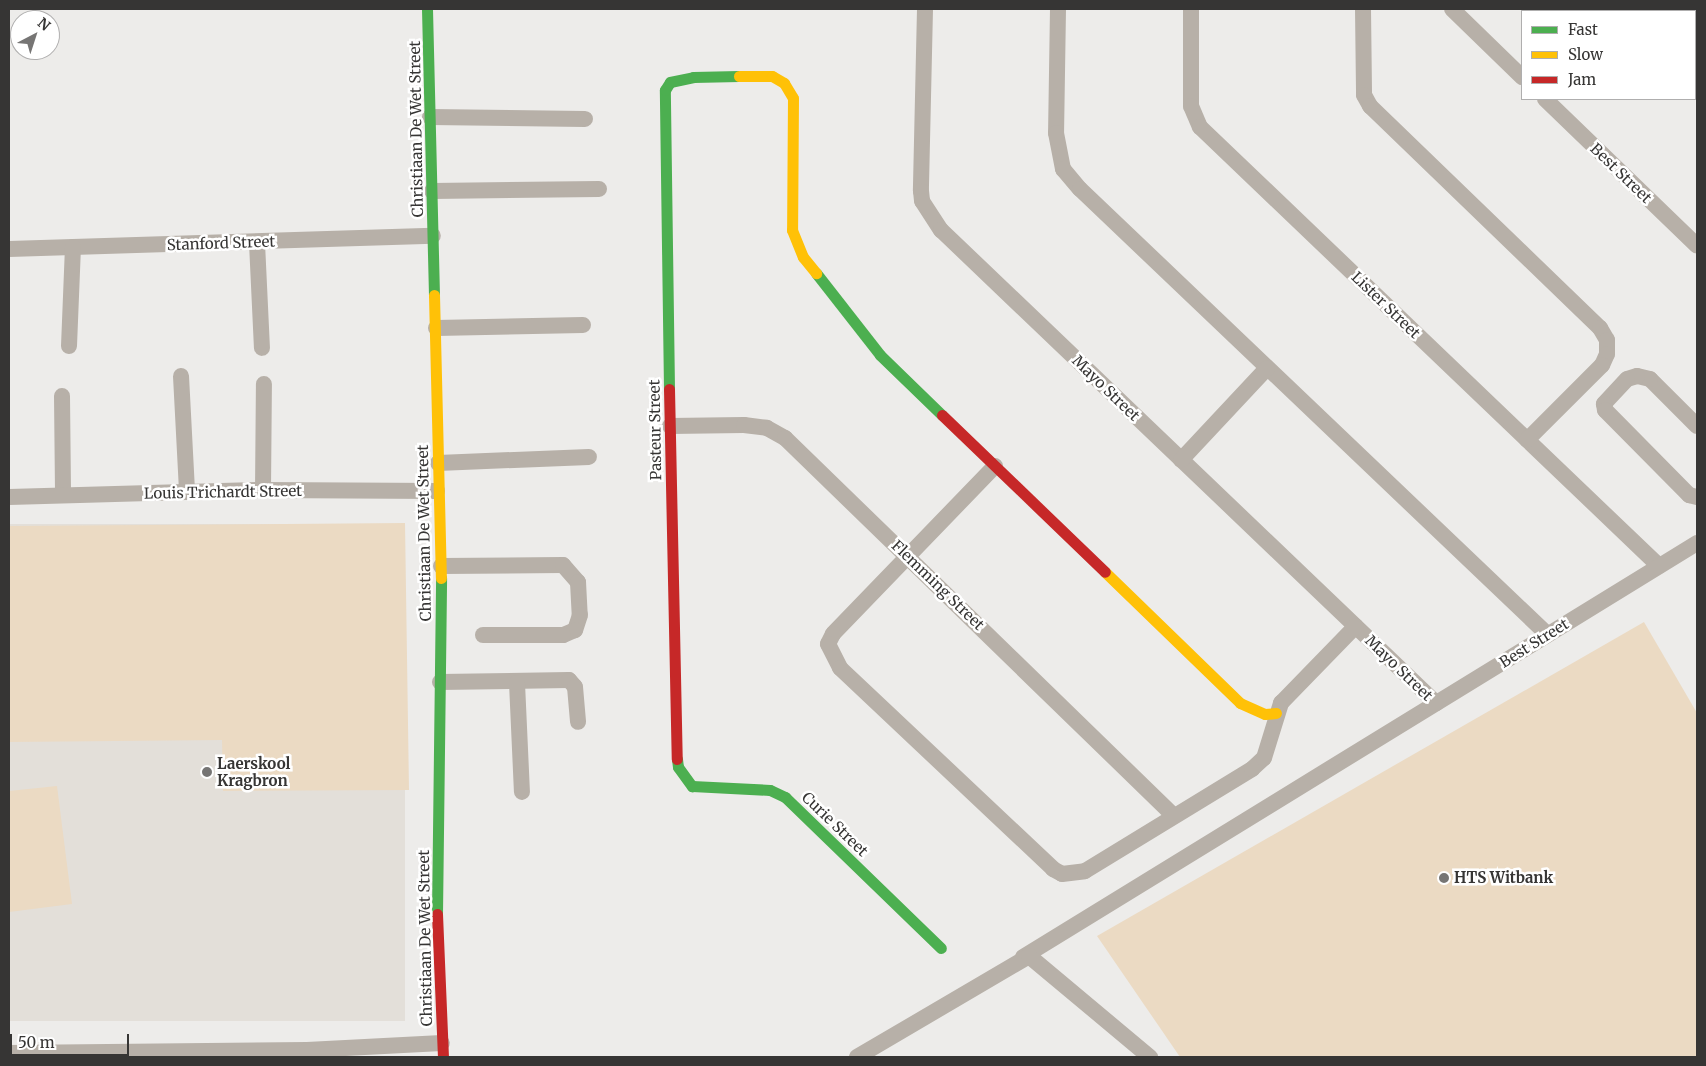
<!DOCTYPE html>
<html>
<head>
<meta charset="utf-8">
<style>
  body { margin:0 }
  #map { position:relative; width:1706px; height:1066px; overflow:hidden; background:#edecea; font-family:Merriweather,serif }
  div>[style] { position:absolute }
  .built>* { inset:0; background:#e3dfd9; transform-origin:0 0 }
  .green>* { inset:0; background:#ebdac3 }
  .street>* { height:16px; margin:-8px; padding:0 8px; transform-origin:8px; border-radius:8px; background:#b7b0a8 }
  .fast>* { height:11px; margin:-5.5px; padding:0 5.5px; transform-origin:5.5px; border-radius:5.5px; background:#4caf50 }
  .slow>* { height:11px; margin:-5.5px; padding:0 5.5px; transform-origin:5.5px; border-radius:5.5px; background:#ffc107 }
  .jam>* { height:11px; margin:-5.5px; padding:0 5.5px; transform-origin:5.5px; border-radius:5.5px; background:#c62828 }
  .dots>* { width:14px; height:14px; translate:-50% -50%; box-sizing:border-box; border:2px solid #fff; border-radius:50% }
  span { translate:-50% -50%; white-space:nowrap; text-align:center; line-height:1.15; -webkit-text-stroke:5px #fff; paint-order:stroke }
  .street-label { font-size:15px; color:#363534 }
  .poi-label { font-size:15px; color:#363534; font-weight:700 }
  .left { translate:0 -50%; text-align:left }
  .frame { position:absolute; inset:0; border:10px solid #363534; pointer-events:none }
  .legend { position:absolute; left:1521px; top:10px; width:175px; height:90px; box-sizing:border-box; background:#fff; border:1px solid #afaeae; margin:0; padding:6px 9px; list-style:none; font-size:15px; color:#363534 }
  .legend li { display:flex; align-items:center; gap:10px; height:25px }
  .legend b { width:25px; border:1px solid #afaeae }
  .north { position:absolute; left:10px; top:10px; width:50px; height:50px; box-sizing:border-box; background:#fff; border:1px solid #afaeae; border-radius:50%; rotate:40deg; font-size:14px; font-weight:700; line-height:20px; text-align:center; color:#363534 }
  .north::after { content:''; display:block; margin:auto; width:18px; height:22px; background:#767574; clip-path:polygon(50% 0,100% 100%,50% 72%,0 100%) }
  .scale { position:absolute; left:10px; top:1034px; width:119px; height:22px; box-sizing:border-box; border:2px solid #363534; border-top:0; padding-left:6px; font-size:15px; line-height:18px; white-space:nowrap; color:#363534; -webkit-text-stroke:4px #fff; paint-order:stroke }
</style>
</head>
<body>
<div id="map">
  <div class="built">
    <div style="left:9px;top:524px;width:396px;height:497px"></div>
  </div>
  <div class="green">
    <div style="clip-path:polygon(405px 523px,409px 790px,223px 791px,222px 740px,9px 742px,9px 526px)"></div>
    <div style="clip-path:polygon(1644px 622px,1697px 713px,1697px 1057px,1180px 1057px,1097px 936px)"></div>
    <div style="clip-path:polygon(57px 786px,72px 904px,9px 912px,9px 791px)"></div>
  </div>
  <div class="street">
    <div style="left:925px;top:9px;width:182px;rotate:91.3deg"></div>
    <div style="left:921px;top:191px;width:10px;rotate:84deg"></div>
    <div style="left:922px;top:201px;width:35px;rotate:57deg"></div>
    <div style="left:941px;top:230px;width:685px;rotate:43.7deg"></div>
    <div style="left:1058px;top:9px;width:124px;rotate:90.9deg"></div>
    <div style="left:1056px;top:133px;width:37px;rotate:79deg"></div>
    <div style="left:1063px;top:169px;width:26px;rotate:50deg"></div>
    <div style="left:1080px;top:189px;width:646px;rotate:43.62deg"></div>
    <div style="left:1191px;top:9px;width:97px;rotate:90deg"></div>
    <div style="left:1191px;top:106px;width:23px;rotate:67deg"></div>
    <div style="left:1200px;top:127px;width:635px;rotate:43.72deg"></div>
    <div style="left:1363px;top:9px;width:86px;rotate:89.3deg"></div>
    <div style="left:1364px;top:95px;width:13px;rotate:61deg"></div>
    <div style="left:1370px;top:106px;width:320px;rotate:44deg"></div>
    <div style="left:1600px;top:328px;width:14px;rotate:60deg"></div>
    <div style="left:1607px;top:340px;width:14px;rotate:90deg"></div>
    <div style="left:1607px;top:354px;width:12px;rotate:114deg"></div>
    <div style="left:1602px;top:365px;width:106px;rotate:135deg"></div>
    <div style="left:1452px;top:9px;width:98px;rotate:44.2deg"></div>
    <div style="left:1545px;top:99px;width:211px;rotate:44deg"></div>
    <div style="left:430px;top:117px;width:155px;rotate:0.7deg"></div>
    <div style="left:432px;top:191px;width:167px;rotate:-0.7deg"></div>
    <div style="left:257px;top:243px;width:105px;rotate:87.3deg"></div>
    <div style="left:9px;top:249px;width:424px;rotate:-1.8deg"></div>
    <div style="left:436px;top:328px;width:147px;rotate:-1.2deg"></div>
    <div style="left:69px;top:346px;width:99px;rotate:-87.7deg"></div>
    <div style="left:181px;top:376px;width:116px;rotate:87deg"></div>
    <div style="left:62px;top:396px;width:99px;rotate:89.4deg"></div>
    <div style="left:670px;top:426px;width:74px;rotate:-0.8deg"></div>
    <div style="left:744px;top:425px;width:23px;rotate:7deg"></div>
    <div style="left:767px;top:428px;width:21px;rotate:29deg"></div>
    <div style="left:785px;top:438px;width:542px;rotate:44.18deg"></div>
    <div style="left:1697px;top:426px;width:66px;rotate:-135deg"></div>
    <div style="left:1650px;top:379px;width:13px;rotate:-167deg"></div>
    <div style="left:1637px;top:376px;width:10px;rotate:163deg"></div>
    <div style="left:1627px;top:379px;width:34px;rotate:133deg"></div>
    <div style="left:1604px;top:404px;width:6px;rotate:81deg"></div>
    <div style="left:1605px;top:410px;width:120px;rotate:45.3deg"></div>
    <div style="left:1689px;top:495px;width:8px;rotate:14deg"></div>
    <div style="left:1181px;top:460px;width:126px;rotate:-46.9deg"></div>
    <div style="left:438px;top:463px;width:151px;rotate:-2.3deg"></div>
    <div style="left:995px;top:466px;width:233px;rotate:134deg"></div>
    <div style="left:833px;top:634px;width:11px;rotate:117deg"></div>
    <div style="left:828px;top:644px;width:27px;rotate:63deg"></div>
    <div style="left:840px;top:668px;width:293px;rotate:43.3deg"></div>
    <div style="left:1053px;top:869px;width:10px;rotate:29deg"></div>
    <div style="left:1062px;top:874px;width:23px;rotate:-7deg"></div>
    <div style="left:1085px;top:871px;width:196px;rotate:-31.4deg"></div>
    <div style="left:1252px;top:769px;width:16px;rotate:-43deg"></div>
    <div style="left:1264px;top:758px;width:58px;rotate:-72.8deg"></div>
    <div style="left:1281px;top:703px;width:107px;rotate:-45.8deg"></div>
    <div style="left:263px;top:490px;width:106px;rotate:-89.5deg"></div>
    <div style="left:9px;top:497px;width:254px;rotate:-1.6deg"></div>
    <div style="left:263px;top:490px;width:174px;rotate:0.3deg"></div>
    <div style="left:441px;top:566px;width:122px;rotate:-0.5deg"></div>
    <div style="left:563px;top:565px;width:23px;rotate:49deg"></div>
    <div style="left:578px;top:582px;width:33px;rotate:87deg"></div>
    <div style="left:580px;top:615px;width:16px;rotate:108deg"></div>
    <div style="left:575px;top:630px;width:13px;rotate:157deg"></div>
    <div style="left:563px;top:635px;width:80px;rotate:180deg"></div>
    <div style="left:440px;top:682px;width:129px;rotate:-0.9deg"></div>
    <div style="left:569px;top:680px;width:9px;rotate:49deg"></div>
    <div style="left:575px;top:687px;width:35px;rotate:85deg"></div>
    <div style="left:517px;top:683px;width:109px;rotate:87.4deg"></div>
    <div style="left:1023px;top:957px;width:791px;rotate:-31.56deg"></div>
    <div style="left:9px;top:1053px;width:298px;rotate:-0.6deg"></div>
    <div style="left:307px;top:1050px;width:135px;rotate:-3deg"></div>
    <div style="left:857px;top:1057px;width:199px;rotate:-30.4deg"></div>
    <div style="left:1029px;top:956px;width:158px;rotate:39.9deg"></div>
  </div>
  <div class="fast">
    <div style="left:427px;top:9px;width:286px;rotate:88.6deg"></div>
    <div style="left:816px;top:273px;width:104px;rotate:52deg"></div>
    <div style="left:880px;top:355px;width:86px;rotate:44.1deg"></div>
    <div style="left:669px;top:389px;width:299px;rotate:-90.8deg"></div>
    <div style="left:665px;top:90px;width:9px;rotate:-58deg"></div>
    <div style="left:670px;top:82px;width:24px;rotate:-12deg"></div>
    <div style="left:693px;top:77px;width:46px;rotate:-1.2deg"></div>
    <div style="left:677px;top:759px;width:8px;rotate:83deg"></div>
    <div style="left:678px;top:767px;width:24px;rotate:54deg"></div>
    <div style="left:692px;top:786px;width:78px;rotate:2.9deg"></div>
    <div style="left:770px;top:790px;width:17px;rotate:25deg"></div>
    <div style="left:785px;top:797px;width:217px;rotate:44.1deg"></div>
    <div style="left:437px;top:914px;width:336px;rotate:-89.3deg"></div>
  </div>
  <div class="slow">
    <div style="left:739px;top:76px;width:33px"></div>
    <div style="left:772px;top:76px;width:14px;rotate:30deg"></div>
    <div style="left:784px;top:83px;width:17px;rotate:59deg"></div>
    <div style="left:793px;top:98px;width:132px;rotate:90.4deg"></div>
    <div style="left:792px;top:230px;width:29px;rotate:68deg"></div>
    <div style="left:803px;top:257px;width:21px;rotate:51deg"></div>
    <div style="left:434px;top:295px;width:283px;rotate:88.6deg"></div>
    <div style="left:1105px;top:572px;width:188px;rotate:44.1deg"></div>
    <div style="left:1240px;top:703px;width:27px;rotate:24deg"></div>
    <div style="left:1265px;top:714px;width:11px;rotate:-5deg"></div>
  </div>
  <div class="jam">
    <div style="left:669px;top:389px;width:370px;rotate:88.8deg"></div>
    <div style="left:942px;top:415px;width:226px;rotate:43.9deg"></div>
    <div style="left:437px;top:914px;width:143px;rotate:87.6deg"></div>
  </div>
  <div class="dots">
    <div style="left:207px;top:772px;background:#767574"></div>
    <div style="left:1444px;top:878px;background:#767574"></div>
  </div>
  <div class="street-label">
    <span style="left:416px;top:129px;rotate:-91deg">Christiaan De Wet Street</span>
    <span style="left:1621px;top:173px;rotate:44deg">Best Street</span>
    <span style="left:221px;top:243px;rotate:-2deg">Stanford Street</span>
    <span style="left:1386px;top:305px;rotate:44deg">Lister Street</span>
    <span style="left:1106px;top:388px;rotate:44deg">Mayo Street</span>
    <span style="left:655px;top:430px;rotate:-91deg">Pasteur Street</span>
    <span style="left:223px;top:492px;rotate:-1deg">Louis Trichardt Street</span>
    <span style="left:424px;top:533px;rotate:-91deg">Christiaan De Wet Street</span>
    <span style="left:938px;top:585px;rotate:44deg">Flemming Street</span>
    <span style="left:1534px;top:643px;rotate:-32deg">Best Street</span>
    <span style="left:1399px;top:668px;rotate:44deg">Mayo Street</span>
    <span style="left:835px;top:824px;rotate:44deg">Curie Street</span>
    <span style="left:425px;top:938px;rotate:-91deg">Christiaan De Wet Street</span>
  </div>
  <div class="poi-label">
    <span class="left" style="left:217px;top:772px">Laerskool<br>Kragbron</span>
    <span class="left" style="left:1454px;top:878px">HTS Witbank</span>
  </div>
  <div class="frame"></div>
  <ul class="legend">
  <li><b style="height:6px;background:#4caf50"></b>Fast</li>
  <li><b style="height:6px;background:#ffc107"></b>Slow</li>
  <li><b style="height:6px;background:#c62828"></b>Jam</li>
  </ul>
  <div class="north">N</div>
  <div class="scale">50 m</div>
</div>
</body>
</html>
